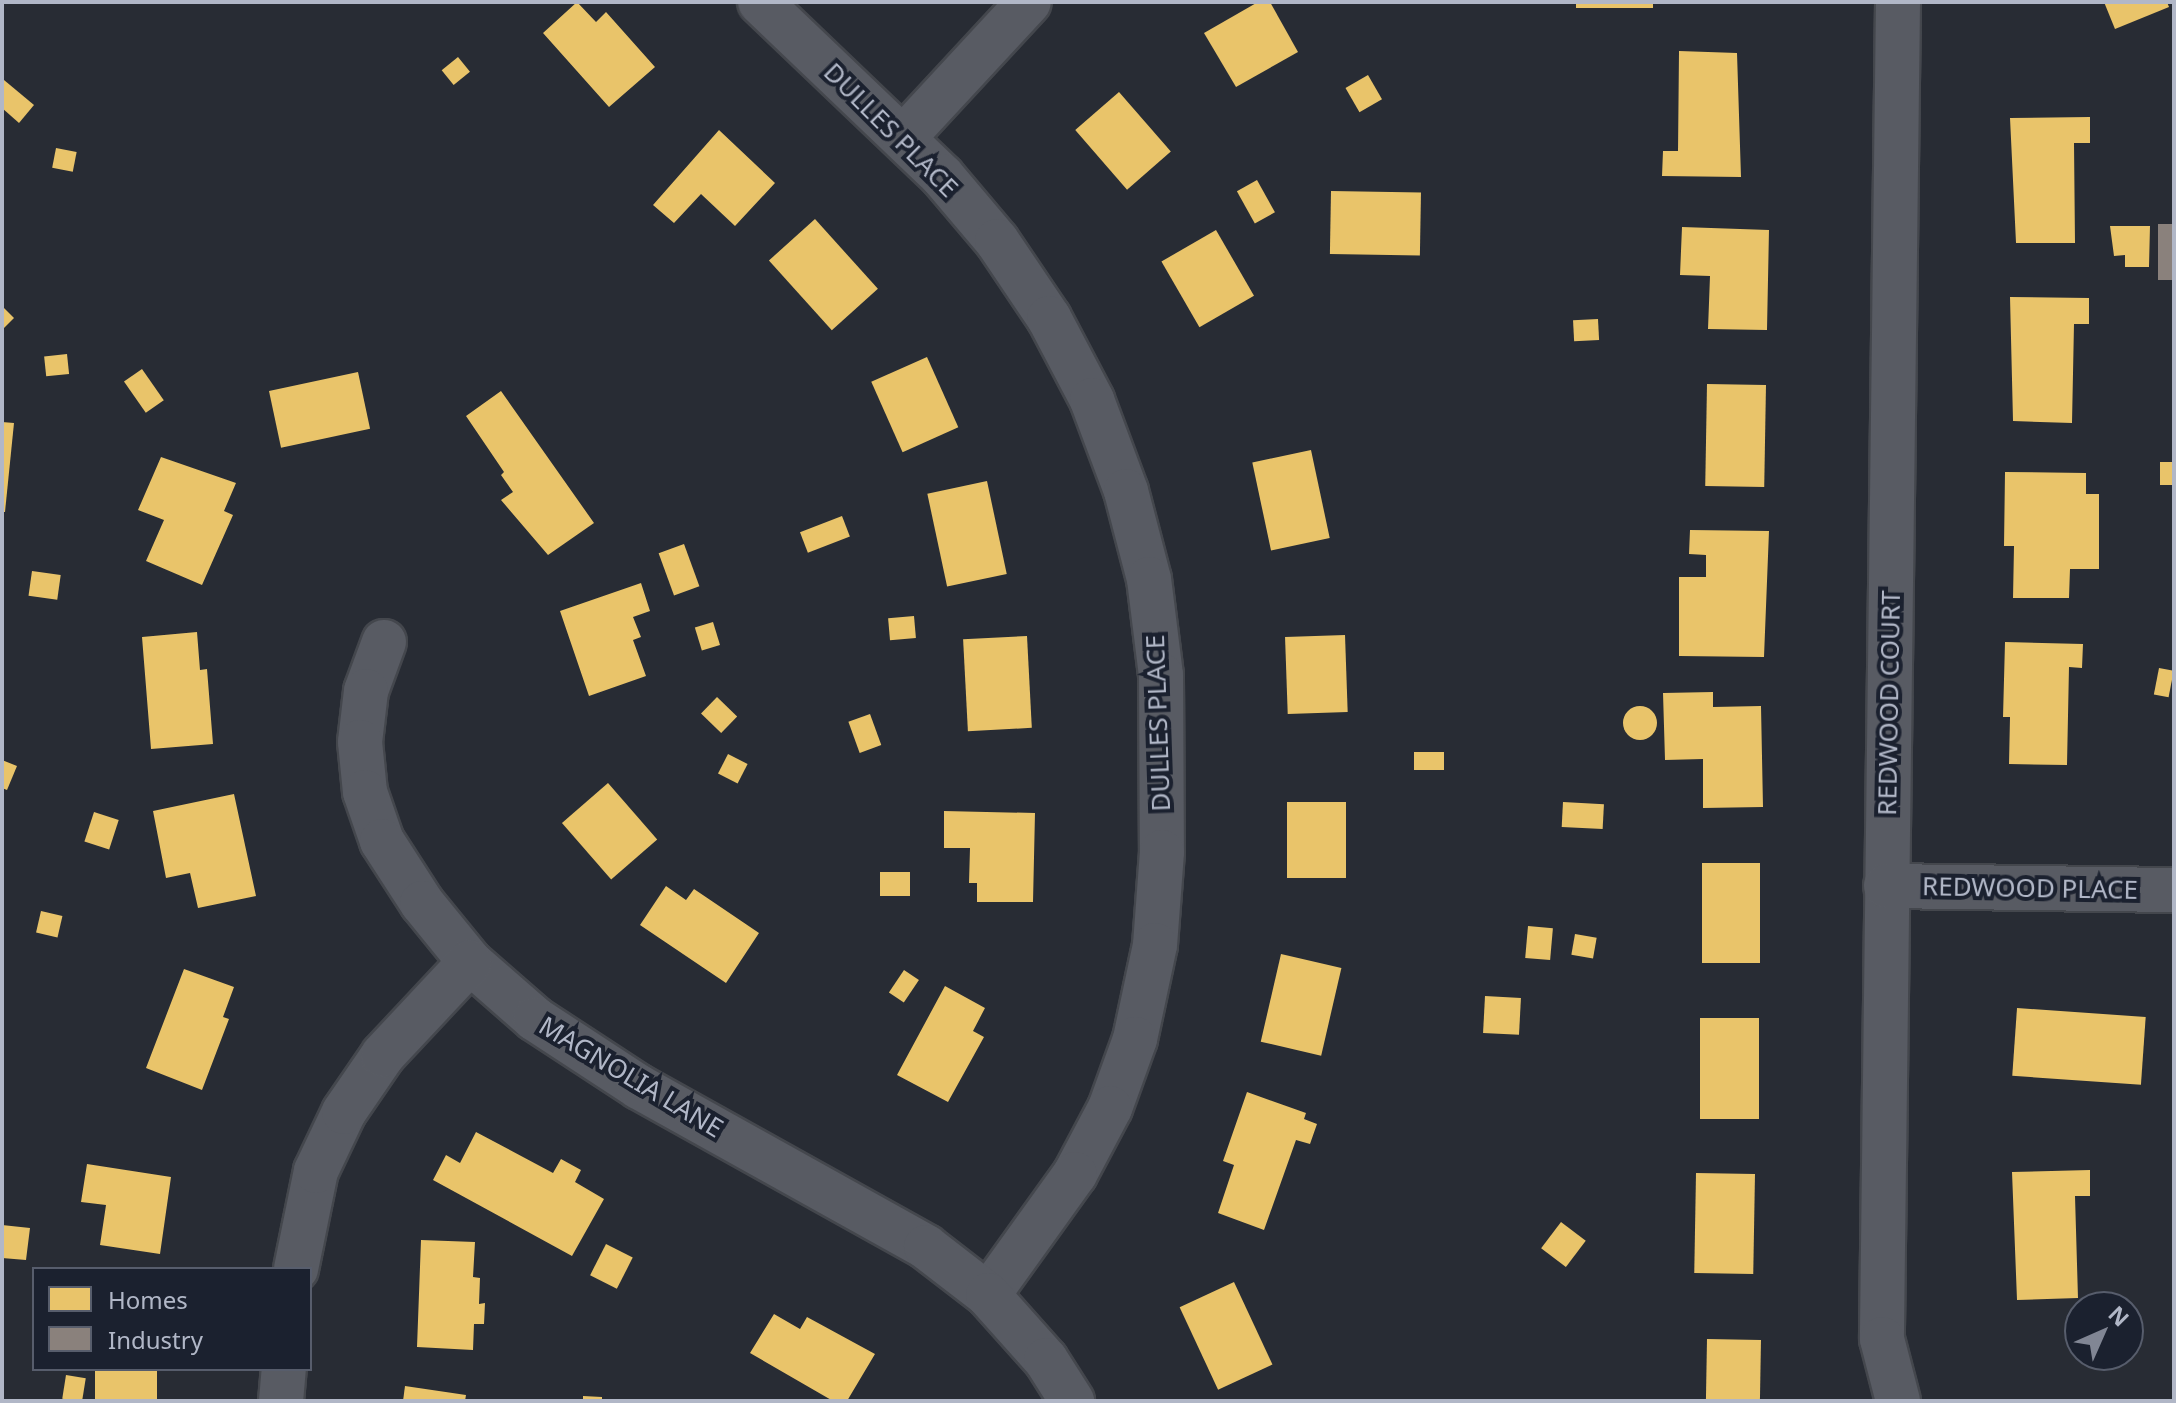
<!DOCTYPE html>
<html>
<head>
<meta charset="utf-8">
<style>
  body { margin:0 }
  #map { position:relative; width:2176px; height:1403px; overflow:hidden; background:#282c34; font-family:"Noto Sans",sans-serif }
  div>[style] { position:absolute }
  .homes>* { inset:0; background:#e9c46a; transform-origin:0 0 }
  .round { border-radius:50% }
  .industry>* { inset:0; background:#8a817c; transform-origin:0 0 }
  .roads { filter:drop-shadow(2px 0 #44474d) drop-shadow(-2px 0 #44474d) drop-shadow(0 2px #44474d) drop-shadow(0 -2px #44474d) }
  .minor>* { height:44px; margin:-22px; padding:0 22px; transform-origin:22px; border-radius:22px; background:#585b63 }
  span { translate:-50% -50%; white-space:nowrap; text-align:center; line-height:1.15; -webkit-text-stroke:8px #1b212f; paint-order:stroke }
  .street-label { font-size:26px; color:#b1b7c7 }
  .frame { position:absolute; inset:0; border:4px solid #b1b7c7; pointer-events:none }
  .legend { position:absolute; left:32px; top:1267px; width:280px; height:104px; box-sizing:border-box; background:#1b212f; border:2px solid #575d6c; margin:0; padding:10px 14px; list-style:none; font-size:24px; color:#b1b7c7 }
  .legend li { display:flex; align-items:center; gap:16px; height:40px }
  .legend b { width:40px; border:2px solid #575d6c }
  .north { position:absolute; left:2064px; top:1291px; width:80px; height:80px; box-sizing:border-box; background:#1b212f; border:2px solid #575d6c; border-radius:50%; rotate:45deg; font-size:22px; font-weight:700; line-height:32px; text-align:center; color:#b1b7c7 }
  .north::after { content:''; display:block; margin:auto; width:28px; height:36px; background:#818694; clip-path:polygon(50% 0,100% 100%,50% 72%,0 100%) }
</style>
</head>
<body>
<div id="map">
  <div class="homes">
    <div style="clip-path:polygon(577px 2px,596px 22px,606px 12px,655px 67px,609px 107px,543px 33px)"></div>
    <div style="clip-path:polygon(1258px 2px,1270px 2px,1298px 52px,1236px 87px,1204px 33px)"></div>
    <div style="left:1576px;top:2px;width:77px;height:6px"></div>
    <div style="clip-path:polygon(2104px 2px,2167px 2px,2169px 7px,2115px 29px)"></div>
    <div style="clip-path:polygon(1679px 51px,1737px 53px,1741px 177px,1662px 176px,1663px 151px,1678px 151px)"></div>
    <div style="left:458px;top:57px;width:19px;height:21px;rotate:51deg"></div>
    <div style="left:1368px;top:75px;width:28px;height:26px;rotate:60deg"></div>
    <div style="clip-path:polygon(4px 80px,34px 105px,19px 123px,2px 108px)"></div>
    <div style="left:1119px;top:92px;width:79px;height:58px;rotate:49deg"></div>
    <div style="clip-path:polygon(2090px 117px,2090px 143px,2074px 143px,2075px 243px,2016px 243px,2010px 118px)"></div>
    <div style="clip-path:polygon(719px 130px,775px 183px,735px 226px,701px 194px,674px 223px,653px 205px)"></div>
    <div style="left:56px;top:148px;width:21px;height:20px;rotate:11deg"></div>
    <div style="left:1257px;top:180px;width:37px;height:23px;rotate:61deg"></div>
    <div style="left:1331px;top:191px;width:90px;height:63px;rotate:1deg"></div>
    <div style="left:815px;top:219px;width:94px;height:62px;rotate:48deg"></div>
    <div style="clip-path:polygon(2110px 226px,2150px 226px,2149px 267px,2125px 267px,2125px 255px,2114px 256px)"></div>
    <div style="clip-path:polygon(1682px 227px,1769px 230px,1767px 330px,1708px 329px,1710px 276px,1680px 275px)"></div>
    <div style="left:1216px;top:230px;width:76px;height:63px;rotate:60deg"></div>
    <div style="clip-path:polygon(2010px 297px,2089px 298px,2089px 324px,2074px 324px,2072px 423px,2013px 421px)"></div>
    <div style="clip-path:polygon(2px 306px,14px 318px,2px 330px)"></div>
    <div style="left:1598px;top:319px;width:21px;height:25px;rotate:87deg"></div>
    <div style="left:67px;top:354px;width:20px;height:23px;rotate:84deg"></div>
    <div style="left:927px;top:357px;width:77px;height:61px;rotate:66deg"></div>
    <div style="left:142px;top:369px;width:38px;height:22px;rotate:55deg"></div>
    <div style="left:358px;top:372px;width:58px;height:91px;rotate:78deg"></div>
    <div style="left:1707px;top:384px;width:59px;height:102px;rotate:1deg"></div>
    <div style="clip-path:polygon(501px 391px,594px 523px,548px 555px,501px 500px,513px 492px,501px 475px,504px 472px,466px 416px)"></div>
    <div style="clip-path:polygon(2px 422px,14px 423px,5px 512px,2px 512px)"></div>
    <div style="left:1311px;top:450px;width:90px;height:60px;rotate:78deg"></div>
    <div style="clip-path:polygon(161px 457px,236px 483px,224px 511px,233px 515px,202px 585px,146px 561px,164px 520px,138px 510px)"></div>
    <div style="left:2160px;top:462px;width:14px;height:23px"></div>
    <div style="clip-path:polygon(2005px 472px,2086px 473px,2086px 494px,2099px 494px,2099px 569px,2070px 569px,2069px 598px,2013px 598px,2014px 546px,2004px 546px)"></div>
    <div style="left:987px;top:481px;width:95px;height:61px;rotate:78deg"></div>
    <div style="left:842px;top:516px;width:22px;height:45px;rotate:69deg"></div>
    <div style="clip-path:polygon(1690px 530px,1769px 531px,1764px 657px,1679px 656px,1679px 577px,1706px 577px,1706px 555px,1689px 554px)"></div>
    <div style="left:684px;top:544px;width:45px;height:27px;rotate:70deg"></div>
    <div style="left:32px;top:571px;width:29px;height:25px;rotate:8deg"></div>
    <div style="clip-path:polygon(641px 583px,650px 611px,633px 617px,641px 637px,633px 640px,646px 676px,589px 696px,560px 611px)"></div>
    <div style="left:914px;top:616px;width:22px;height:26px;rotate:85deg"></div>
    <div style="left:713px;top:622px;width:24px;height:19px;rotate:73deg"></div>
    <div style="clip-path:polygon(197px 632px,200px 670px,207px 669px,213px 744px,151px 749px,142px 637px)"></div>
    <div style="left:1345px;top:635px;width:77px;height:60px;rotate:88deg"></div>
    <div style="left:1027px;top:636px;width:92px;height:64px;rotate:87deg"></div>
    <div style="clip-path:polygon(2005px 642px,2083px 644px,2082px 668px,2069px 667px,2067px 765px,2009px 764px,2010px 717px,2003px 717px)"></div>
    <div style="left:2159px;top:668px;width:15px;height:27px;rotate:11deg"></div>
    <div style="clip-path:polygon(1713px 692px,1713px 707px,1761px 706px,1763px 807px,1703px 808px,1703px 759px,1665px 760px,1663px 693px)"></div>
    <div style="left:717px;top:697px;width:28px;height:23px;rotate:44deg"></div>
    <div class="round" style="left:1623px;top:706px;width:34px;height:34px"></div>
    <div style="left:870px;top:714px;width:33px;height:23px;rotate:70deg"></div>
    <div style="left:1444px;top:752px;width:18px;height:30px;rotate:90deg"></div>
    <div style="left:728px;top:754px;width:22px;height:22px;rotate:27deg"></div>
    <div style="clip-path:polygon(2px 760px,17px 766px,7px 790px,2px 788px)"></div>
    <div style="left:608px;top:783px;width:75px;height:61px;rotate:49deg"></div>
    <div style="clip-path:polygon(234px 794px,256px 896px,198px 908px,190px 873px,166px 878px,153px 811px)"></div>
    <div style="left:1287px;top:802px;width:59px;height:76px"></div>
    <div style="left:1563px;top:802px;width:41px;height:25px;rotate:3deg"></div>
    <div style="clip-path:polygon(944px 811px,1035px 813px,1033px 902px,977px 902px,977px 883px,969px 883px,970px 848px,944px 848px)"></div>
    <div style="left:94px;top:812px;width:26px;height:31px;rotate:18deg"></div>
    <div style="left:1702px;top:863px;width:58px;height:100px"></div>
    <div style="left:880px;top:872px;width:30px;height:24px"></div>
    <div style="clip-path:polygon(666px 886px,686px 900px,694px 889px,759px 933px,726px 983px,640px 925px)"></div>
    <div style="left:41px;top:911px;width:22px;height:22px;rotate:13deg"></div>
    <div style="left:1528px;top:926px;width:25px;height:32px;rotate:5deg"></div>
    <div style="left:1575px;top:934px;width:22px;height:21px;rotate:10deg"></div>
    <div style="left:1281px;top:954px;width:62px;height:90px;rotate:13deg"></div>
    <div style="clip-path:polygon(184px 969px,234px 987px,223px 1017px,229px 1019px,202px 1090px,146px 1068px)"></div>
    <div style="left:904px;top:970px;width:18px;height:27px;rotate:34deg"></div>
    <div style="clip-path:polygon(945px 986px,985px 1008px,973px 1031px,984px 1037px,948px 1102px,897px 1075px)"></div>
    <div style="left:1485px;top:996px;width:36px;height:37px;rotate:3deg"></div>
    <div style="left:2017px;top:1008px;width:129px;height:68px;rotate:4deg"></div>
    <div style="left:1700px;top:1018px;width:59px;height:101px"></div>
    <div style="clip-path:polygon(1247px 1092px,1306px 1113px,1304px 1119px,1317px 1124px,1310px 1144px,1296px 1140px,1264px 1230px,1218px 1213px,1234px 1165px,1223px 1161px)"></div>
    <div style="clip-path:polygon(476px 1132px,553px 1173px,561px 1159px,581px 1170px,575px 1182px,604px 1199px,572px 1256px,433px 1180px,446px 1155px,460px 1163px)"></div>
    <div style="clip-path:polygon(87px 1164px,171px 1177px,160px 1254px,100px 1245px,106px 1205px,81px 1202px)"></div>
    <div style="clip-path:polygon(2090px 1170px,2090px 1196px,2075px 1196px,2078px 1298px,2017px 1300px,2012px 1172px)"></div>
    <div style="left:1696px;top:1173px;width:59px;height:100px;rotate:1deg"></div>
    <div style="left:1561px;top:1222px;width:31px;height:33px;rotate:37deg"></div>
    <div style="clip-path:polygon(2px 1225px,30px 1228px,26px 1260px,2px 1258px)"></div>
    <div style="clip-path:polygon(421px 1240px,475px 1242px,473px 1277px,480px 1278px,479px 1304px,485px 1303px,484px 1324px,474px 1324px,473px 1350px,417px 1347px)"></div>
    <div style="left:606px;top:1244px;width:30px;height:35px;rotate:27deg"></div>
    <div style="left:1234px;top:1282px;width:91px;height:60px;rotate:65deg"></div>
    <div style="clip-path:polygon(774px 1314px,800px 1329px,807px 1317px,875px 1354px,847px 1401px,833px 1401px,750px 1353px)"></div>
    <div style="left:1707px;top:1339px;width:54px;height:62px;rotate:1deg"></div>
    <div style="left:95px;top:1369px;width:62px;height:32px"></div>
    <div style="left:66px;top:1375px;width:20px;height:24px;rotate:9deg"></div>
    <div style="clip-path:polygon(405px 1386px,466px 1395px,465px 1401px,403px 1401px)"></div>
    <div style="clip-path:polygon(583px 1396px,602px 1397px,602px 1401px,583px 1401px)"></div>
  </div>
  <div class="industry">
    <div style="left:2158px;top:224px;width:16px;height:56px"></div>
  </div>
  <div class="roads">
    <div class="minor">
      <div style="left:760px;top:2px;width:252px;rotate:43.7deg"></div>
      <div style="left:942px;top:176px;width:85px;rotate:49.8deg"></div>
      <div style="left:997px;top:241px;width:93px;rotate:56deg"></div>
      <div style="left:1049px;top:318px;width:93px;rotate:62.3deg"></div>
      <div style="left:1092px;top:400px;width:97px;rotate:69.5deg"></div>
      <div style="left:1126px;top:491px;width:91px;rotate:75.4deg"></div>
      <div style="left:1149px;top:579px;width:97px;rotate:82.9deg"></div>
      <div style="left:1161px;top:675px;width:177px;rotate:89.7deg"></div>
      <div style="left:1162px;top:852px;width:93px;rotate:94.3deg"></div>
      <div style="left:1155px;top:945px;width:96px;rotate:102deg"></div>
      <div style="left:1135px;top:1039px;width:73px;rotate:109.9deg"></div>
      <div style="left:1110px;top:1108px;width:75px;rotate:117.9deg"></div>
      <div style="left:1075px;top:1174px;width:149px;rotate:125.7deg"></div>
      <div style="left:1898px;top:2px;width:1337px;rotate:90.69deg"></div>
      <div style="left:1882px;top:1339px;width:64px;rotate:75.5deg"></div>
      <div style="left:903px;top:138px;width:185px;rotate:-47.2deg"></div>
      <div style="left:384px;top:642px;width:52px;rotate:110.2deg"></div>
      <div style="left:366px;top:691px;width:51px;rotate:96.7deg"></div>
      <div style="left:360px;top:742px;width:50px;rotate:84.3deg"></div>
      <div style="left:365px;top:792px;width:52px;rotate:70.9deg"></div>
      <div style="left:382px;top:841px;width:74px;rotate:57.2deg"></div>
      <div style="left:422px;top:903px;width:76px;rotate:50.9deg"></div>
      <div style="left:470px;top:962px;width:86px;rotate:41.2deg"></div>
      <div style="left:535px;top:1019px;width:124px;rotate:33.2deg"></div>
      <div style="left:639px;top:1087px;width:329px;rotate:29.1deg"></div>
      <div style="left:926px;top:1247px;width:78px;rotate:37.7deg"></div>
      <div style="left:988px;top:1295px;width:87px;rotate:48.3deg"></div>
      <div style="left:1046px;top:1360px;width:49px;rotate:57.6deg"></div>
      <div style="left:1886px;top:886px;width:288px;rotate:0.8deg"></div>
      <div style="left:296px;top:1269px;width:100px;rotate:-78.5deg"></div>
      <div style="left:316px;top:1171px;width:65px;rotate:-64.6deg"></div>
      <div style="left:344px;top:1112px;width:69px;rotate:-55.6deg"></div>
      <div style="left:383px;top:1055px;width:127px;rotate:-46.9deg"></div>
      <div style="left:281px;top:1401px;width:32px;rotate:-85deg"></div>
    </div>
  </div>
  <div class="street-label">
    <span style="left:891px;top:130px;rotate:45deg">DULLES PLACE</span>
    <span style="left:1889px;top:703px;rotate:-89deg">REDWOOD COURT</span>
    <span style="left:1158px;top:723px;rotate:-92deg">DULLES PLACE</span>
    <span style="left:2030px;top:888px;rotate:1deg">REDWOOD PLACE</span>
    <span style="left:631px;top:1077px;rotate:31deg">MAGNOLIA LANE</span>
  </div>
  <div class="frame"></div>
  <ul class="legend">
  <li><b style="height:22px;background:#e9c46a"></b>Homes</li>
  <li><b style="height:22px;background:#8a817c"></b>Industry</li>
  </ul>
  <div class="north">N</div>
</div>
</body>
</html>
